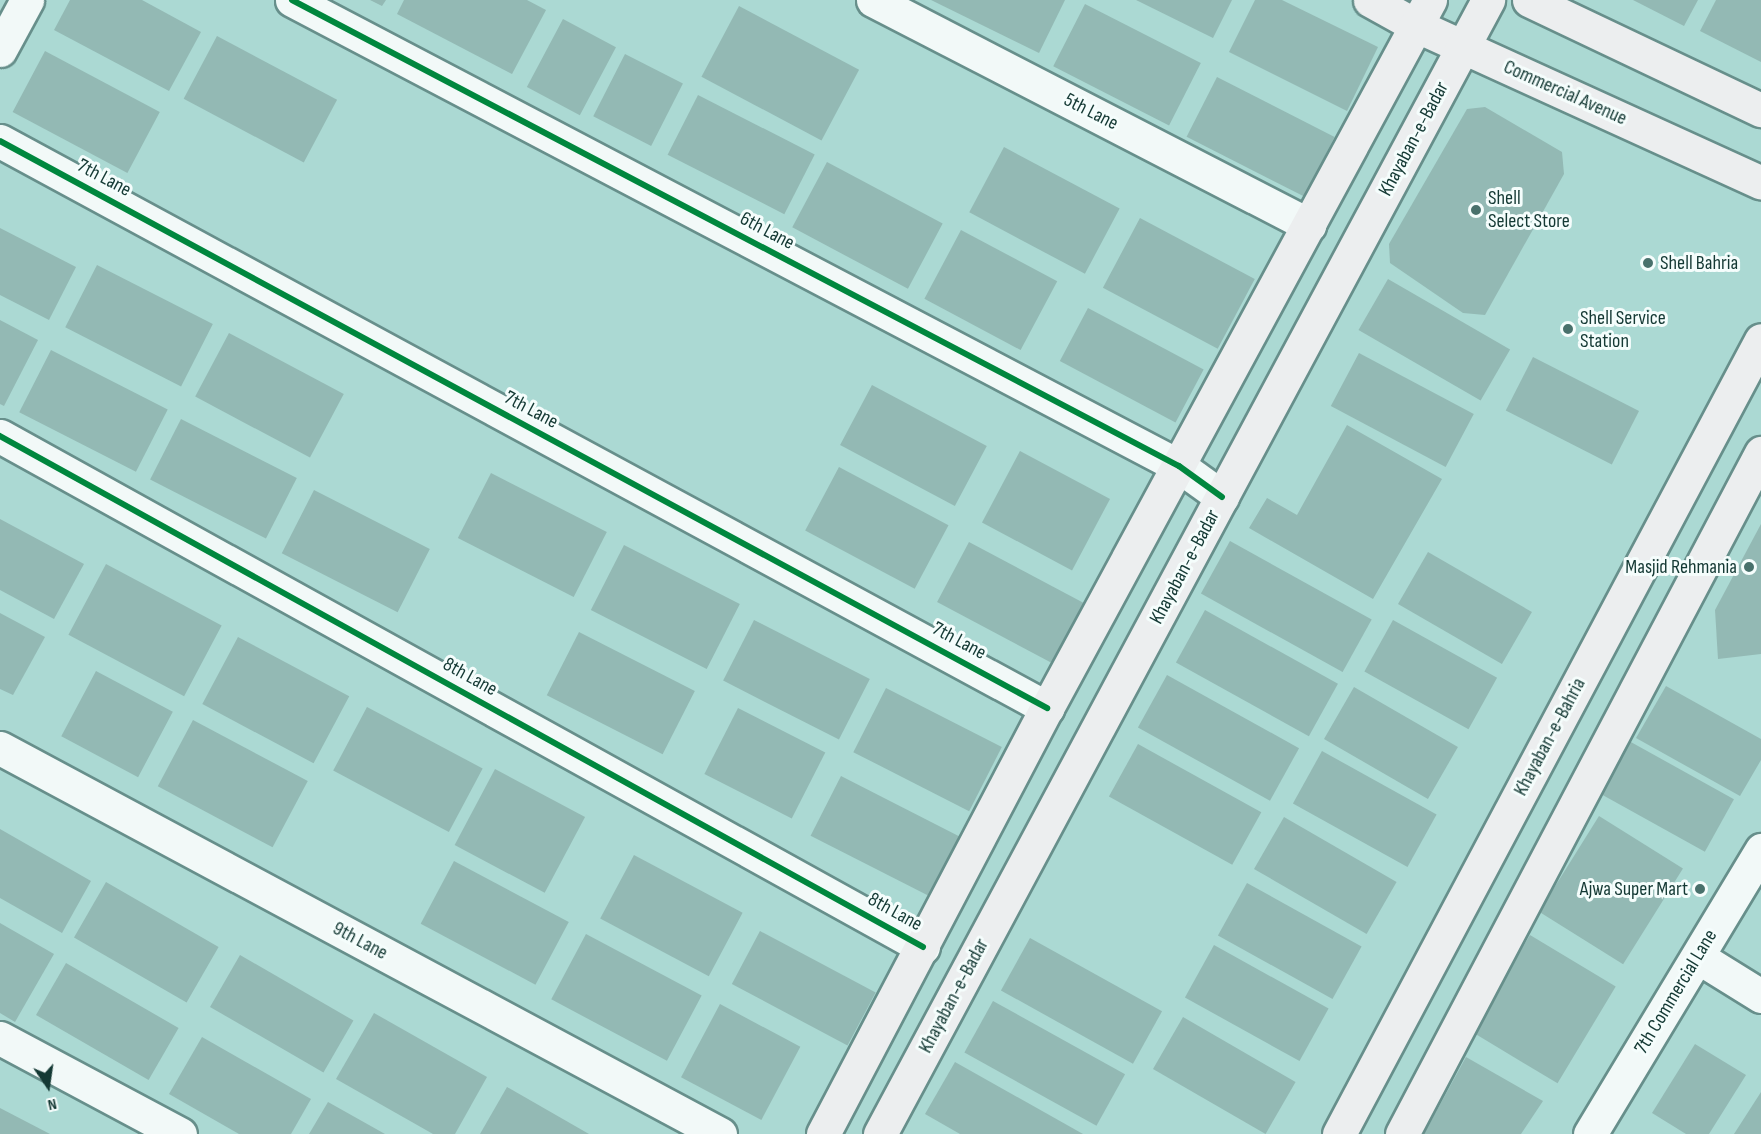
<!DOCTYPE html>
<html>
<head>
<meta charset="utf-8">
<style>
  body { margin:0 }
  #map { position:relative; width:1761px; height:1134px; overflow:hidden; background:#abd9d3; font-family:"Sofia Sans Condensed",sans-serif }
  div>[style] { position:absolute }
  .building>* { inset:0; background:#93b9b4; transform-origin:0 0 }
  .roads { filter:drop-shadow(2px 0 #678f8b) drop-shadow(-2px 0 #678f8b) drop-shadow(0 2px #678f8b) drop-shadow(0 -2px #678f8b) }
  .minor>* { height:33px; margin:-16.5px; padding:0 16.5px; transform-origin:16.5px; border-radius:16.5px; background:#f2f9f8 }
  .major>* { height:33px; margin:-16.5px; padding:0 16.5px; transform-origin:16.5px; border-radius:16.5px; background:#eceeef }
  .cycleway>* { height:6px; margin:-3px; padding:0 3px; transform-origin:3px; border-radius:3px; background:#00873e }
  .dots>* { width:16px; height:16px; translate:-50% -50%; box-sizing:border-box; border:3px solid #f5fdfc; border-radius:50% }
  span { translate:-50% -50%; white-space:nowrap; text-align:center; line-height:1.15; -webkit-text-stroke:6px #f5fdfc; paint-order:stroke }
  .street-label { font-size:20px; color:#143934 }
  .poi-label { font-size:20px; color:#143934 }
  .left { translate:0 -50%; text-align:left }
  .right { translate:-100% -50%; text-align:right }
  .north { position:absolute; left:18px; top:1056px; width:60px; height:60px; -webkit-text-stroke:4px #f5fdfc; paint-order:stroke; rotate:167deg; font-size:16px; font-weight:700; line-height:24px; text-align:center; color:#143934 }
  .north::after { content:''; display:block; margin:auto; width:21px; height:27px; background:#143934; clip-path:polygon(50% 0,100% 100%,50% 72%,0 100%) }
</style>
</head>
<body>
<div id="map">
  <div class="building">
    <div style="clip-path:polygon(70px 0,142px 0,201px 32px,169px 91px,54px 30px)"></div>
    <div style="clip-path:polygon(370px 0,386px 0,382px 6px)"></div>
    <div style="clip-path:polygon(404px 0,527px 0,546px 10px,512px 74px,397px 14px)"></div>
    <div style="clip-path:polygon(931px 0,1065px 0,1039px 53px)"></div>
    <div style="clip-path:polygon(1136px 0,1232px 0,1213px 38px)"></div>
    <div style="clip-path:polygon(1255px 0,1282px 0,1378px 47px,1347px 111px,1229px 52px)"></div>
    <div style="clip-path:polygon(1633px 0,1698px 0,1684px 26px)"></div>
    <div style="clip-path:polygon(1716px 0,1761px 0,1761px 62px,1700px 31px)"></div>
    <div style="left:1085px;top:4px;width:130px;height:70px;rotate:27deg"></div>
    <div style="left:739px;top:6px;width:136px;height:80px;rotate:28deg"></div>
    <div style="left:563px;top:19px;width:60px;height:77px;rotate:28deg"></div>
    <div style="left:217px;top:36px;width:136px;height:71px;rotate:28deg"></div>
    <div style="left:45px;top:51px;width:130px;height:69px;rotate:28deg"></div>
    <div style="left:625px;top:54px;width:65px;height:70px;rotate:27deg"></div>
    <div style="left:1217px;top:77px;width:132px;height:67px;rotate:27deg"></div>
    <div style="left:698px;top:95px;width:131px;height:67px;rotate:27deg"></div>
    <div style="clip-path:polygon(1485px 107px,1562px 152px,1564px 174px,1485px 315px,1463px 313px,1390px 263px,1389px 244px,1467px 109px)"></div>
    <div style="left:1004px;top:147px;width:131px;height:74px;rotate:28deg"></div>
    <div style="left:827px;top:162px;width:131px;height:74px;rotate:28deg"></div>
    <div style="left:1140px;top:218px;width:130px;height:79px;rotate:28deg"></div>
    <div style="clip-path:polygon(0 228px,76px 267px,49px 320px,0 295px)"></div>
    <div style="left:961px;top:230px;width:109px;height:78px;rotate:28deg"></div>
    <div style="left:97px;top:265px;width:130px;height:70px;rotate:27deg"></div>
    <div style="left:1388px;top:279px;width:141px;height:59px;rotate:30deg"></div>
    <div style="left:1088px;top:308px;width:131px;height:60px;rotate:28deg"></div>
    <div style="clip-path:polygon(0 320px,38px 340px,4px 406px,0 404px)"></div>
    <div style="left:229px;top:333px;width:130px;height:72px;rotate:28deg"></div>
    <div style="left:51px;top:350px;width:131px;height:70px;rotate:27deg"></div>
    <div style="left:1359px;top:353px;width:130px;height:60px;rotate:28deg"></div>
    <div style="left:1533px;top:357px;width:119px;height:60px;rotate:27deg"></div>
    <div style="left:872px;top:385px;width:130px;height:68px;rotate:28deg"></div>
    <div style="left:181px;top:419px;width:130px;height:68px;rotate:27deg"></div>
    <div style="clip-path:polygon(1347px 425px,1442px 479px,1373px 599px,1249px 528px,1267px 498px,1297px 515px)"></div>
    <div style="left:1020px;top:451px;width:102px;height:81px;rotate:28deg"></div>
    <div style="left:839px;top:467px;width:124px;height:72px;rotate:28deg"></div>
    <div style="left:491px;top:473px;width:130px;height:73px;rotate:27deg"></div>
    <div style="left:314px;top:490px;width:130px;height:71px;rotate:27deg"></div>
    <div style="clip-path:polygon(0 519px,84px 564px,54px 619px,0 590px)"></div>
    <div style="clip-path:polygon(1761px 524px,1761px 654px,1718px 659px,1715px 610px)"></div>
    <div style="left:1230px;top:541px;width:162px;height:60px;rotate:29deg"></div>
    <div style="left:969px;top:542px;width:130px;height:68px;rotate:28deg"></div>
    <div style="left:624px;top:545px;width:130px;height:73px;rotate:27deg"></div>
    <div style="left:1428px;top:552px;width:120px;height:60px;rotate:30deg"></div>
    <div style="left:106px;top:564px;width:131px;height:80px;rotate:28deg"></div>
    <div style="left:1205px;top:610px;width:152px;height:60px;rotate:29deg"></div>
    <div style="clip-path:polygon(0 613px,45px 637px,13px 695px,0 689px)"></div>
    <div style="left:754px;top:620px;width:130px;height:68px;rotate:27deg"></div>
    <div style="left:1393px;top:620px;width:119px;height:59px;rotate:29deg"></div>
    <div style="left:579px;top:632px;width:130px;height:71px;rotate:27deg"></div>
    <div style="left:238px;top:637px;width:126px;height:76px;rotate:28deg"></div>
    <div style="left:96px;top:671px;width:87px;height:74px;rotate:28deg"></div>
    <div style="left:1167px;top:675px;width:151px;height:60px;rotate:29deg"></div>
    <div style="clip-path:polygon(1666px 686px,1761px 739px,1761px 760px,1740px 796px,1636px 738px)"></div>
    <div style="left:1354px;top:687px;width:120px;height:60px;rotate:30deg"></div>
    <div style="left:886px;top:688px;width:130px;height:72px;rotate:27deg"></div>
    <div style="left:367px;top:707px;width:131px;height:72px;rotate:28deg"></div>
    <div style="left:738px;top:708px;width:98px;height:74px;rotate:27deg"></div>
    <div style="left:193px;top:720px;width:130px;height:75px;rotate:28deg"></div>
    <div style="left:1629px;top:741px;width:120px;height:60px;rotate:29deg"></div>
    <div style="left:1138px;top:744px;width:141px;height:60px;rotate:29deg"></div>
    <div style="left:1322px;top:751px;width:131px;height:60px;rotate:29deg"></div>
    <div style="left:495px;top:769px;width:102px;height:86px;rotate:28deg"></div>
    <div style="left:841px;top:776px;width:133px;height:67px;rotate:27deg"></div>
    <div style="left:1599px;top:816px;width:99px;height:113px;rotate:32deg"></div>
    <div style="left:1284px;top:817px;width:130px;height:60px;rotate:30deg"></div>
    <div style="clip-path:polygon(0 829px,91px 881px,62px 933px,0 898px)"></div>
    <div style="left:634px;top:855px;width:123px;height:72px;rotate:28deg"></div>
    <div style="left:454px;top:861px;width:130px;height:71px;rotate:28deg"></div>
    <div style="left:106px;top:882px;width:130px;height:64px;rotate:30deg"></div>
    <div style="left:1247px;top:883px;width:131px;height:60px;rotate:29deg"></div>
    <div style="clip-path:polygon(0 923px,54px 954px,15px 1022px,0 1013px)"></div>
    <div style="left:760px;top:931px;width:131px;height:60px;rotate:28deg"></div>
    <div style="left:586px;top:934px;width:131px;height:74px;rotate:28deg"></div>
    <div style="left:1530px;top:935px;width:100px;height:113px;rotate:31deg"></div>
    <div style="left:1030px;top:938px;width:151px;height:60px;rotate:29deg"></div>
    <div style="left:1214px;top:945px;width:131px;height:60px;rotate:29deg"></div>
    <div style="left:240px;top:955px;width:131px;height:60px;rotate:30deg"></div>
    <div style="left:66px;top:963px;width:130px;height:60px;rotate:30deg"></div>
    <div style="left:993px;top:1001px;width:151px;height:59px;rotate:29deg"></div>
    <div style="left:720px;top:1004px;width:91px;height:83px;rotate:28deg"></div>
    <div style="clip-path:polygon(374px 1013px,487px 1077px,455px 1134px,433px 1134px,336px 1079px)"></div>
    <div style="left:1183px;top:1017px;width:130px;height:60px;rotate:30deg"></div>
    <div style="clip-path:polygon(202px 1037px,311px 1099px,291px 1134px,239px 1134px,169px 1094px)"></div>
    <div style="clip-path:polygon(1695px 1044px,1746px 1075px,1709px 1134px,1686px 1134px,1652px 1113px)"></div>
    <div style="clip-path:polygon(1466px 1057px,1543px 1101px,1521px 1134px,1424px 1134px)"></div>
    <div style="clip-path:polygon(955px 1062px,1083px 1134px,960px 1134px,925px 1114px)"></div>
    <div style="clip-path:polygon(507px 1087px,589px 1134px,480px 1134px)"></div>
    <div style="clip-path:polygon(1761px 1092px,1761px 1134px,1734px 1134px)"></div>
    <div style="clip-path:polygon(328px 1102px,385px 1134px,309px 1134px)"></div>
    <div style="clip-path:polygon(0 1108px,50px 1134px,0 1134px)"></div>
  </div>
  <div class="roads">
    <div class="minor">
      <div style="left:292px;top:0;width:1002px;rotate:27.72deg"></div>
      <div style="left:1179px;top:466px;width:53px;rotate:35.8deg"></div>
      <div style="left:873px;top:0;width:491px;rotate:27.3deg"></div>
      <div style="left:0;top:50px;width:57px;rotate:-61.6deg"></div>
      <div style="left:0;top:141px;width:1191px;rotate:28.44deg"></div>
      <div style="left:0;top:436px;width:1055px;rotate:28.97deg"></div>
      <div style="left:0;top:748px;width:817px;rotate:28.2deg"></div>
      <div style="left:1698px;top:957px;width:74px;rotate:31.8deg"></div>
      <div style="left:0;top:1038px;width:204px;rotate:28.1deg"></div>
      <div style="left:1590px;top:1134px;width:332px;rotate:-58.9deg"></div>
    </div>
    <div class="major">
      <div style="left:1370px;top:0;width:51px;rotate:29.1deg"></div>
      <div style="left:1415px;top:25px;width:380px;rotate:24.5deg"></div>
      <div style="left:1529px;top:0;width:257px;rotate:25.4deg"></div>
      <div style="left:823px;top:1134px;width:481px;rotate:-62.3deg"></div>
      <div style="left:1047px;top:708px;width:805px;rotate:-61.59deg"></div>
      <div style="left:880px;top:1134px;width:1287px;rotate:-61.8deg"></div>
      <div style="left:1339px;top:1134px;width:899px;rotate:-62.01deg"></div>
      <div style="left:1402px;top:1134px;width:770px;rotate:-62.2deg"></div>
    </div>
  </div>
  <div class="cycleway">
    <div style="left:292px;top:0;width:1002px;rotate:27.72deg"></div>
    <div style="left:1179px;top:466px;width:53px;rotate:35.8deg"></div>
    <div style="left:0;top:141px;width:1191px;rotate:28.44deg"></div>
    <div style="left:0;top:436px;width:1055px;rotate:28.97deg"></div>
  </div>
  <div class="dots">
    <div style="left:1476px;top:210px;background:#49716c"></div>
    <div style="left:1648px;top:263px;background:#49716c"></div>
    <div style="left:1568px;top:329px;background:#49716c"></div>
    <div style="left:1749px;top:567px;background:#49716c"></div>
    <div style="left:1700px;top:889px;background:#49716c"></div>
  </div>
  <div class="street-label">
    <span style="left:1565px;top:93px;rotate:24deg">Commercial Avenue</span>
    <span style="left:1091px;top:112px;rotate:27deg">5th Lane</span>
    <span style="left:1414px;top:139px;rotate:-62deg">Khayaban-e-Badar</span>
    <span style="left:104px;top:178px;rotate:28deg">7th Lane</span>
    <span style="left:767px;top:231px;rotate:28deg">6th Lane</span>
    <span style="left:531px;top:410px;rotate:28deg">7th Lane</span>
    <span style="left:1185px;top:567px;rotate:-62deg">Khayaban-e-Badar</span>
    <span style="left:959px;top:641px;rotate:28deg">7th Lane</span>
    <span style="left:470px;top:677px;rotate:29deg">8th Lane</span>
    <span style="left:1550px;top:737px;rotate:-62deg">Khayaban-e-Bahria</span>
    <span style="left:895px;top:912px;rotate:29deg">8th Lane</span>
    <span style="left:360px;top:941px;rotate:28deg">9th Lane</span>
    <span style="left:1676px;top:992px;rotate:-59deg">7th Commercial Lane</span>
    <span style="left:954px;top:996px;rotate:-62deg">Khayaban-e-Badar</span>
  </div>
  <div class="poi-label">
    <span class="left" style="left:1488px;top:210px">Shell<br>Select Store</span>
    <span class="left" style="left:1660px;top:263px">Shell Bahria</span>
    <span class="left" style="left:1580px;top:330px">Shell Service<br>Station</span>
    <span class="right" style="left:1737px;top:567px">Masjid Rehmania</span>
    <span class="right" style="left:1688px;top:889px">Ajwa Super Mart</span>
  </div>
  <div class="north">N</div>
</div>
</body>
</html>
